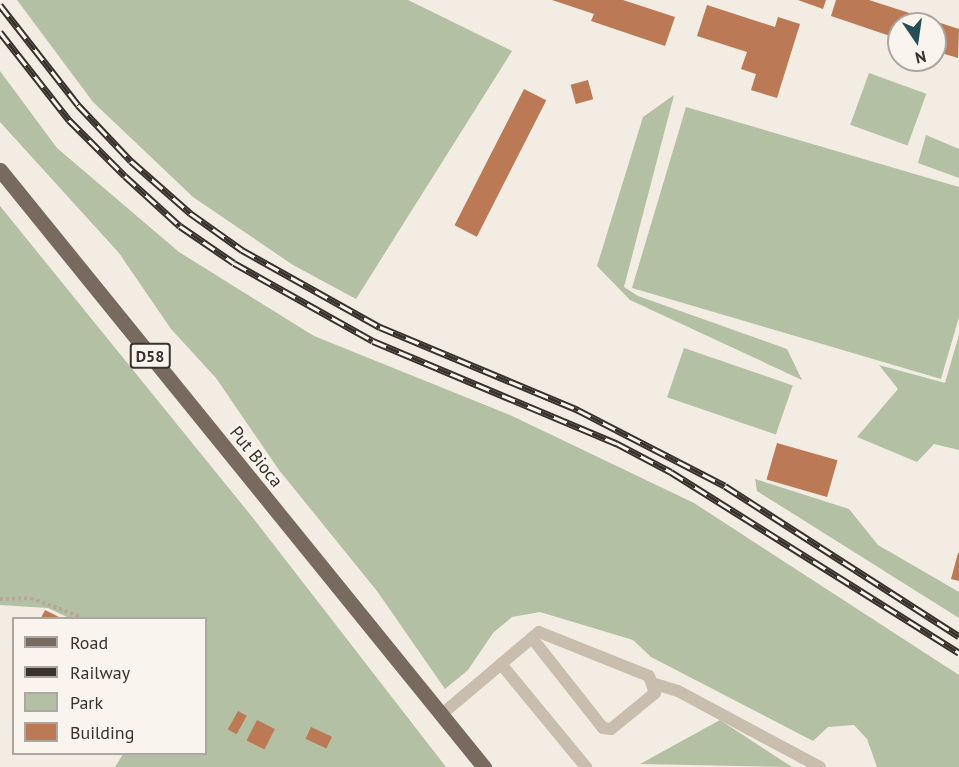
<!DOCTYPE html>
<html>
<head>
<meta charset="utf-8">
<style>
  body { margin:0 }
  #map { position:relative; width:959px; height:767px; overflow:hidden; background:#f2ece2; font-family:"PT Sans",sans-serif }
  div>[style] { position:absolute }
  .green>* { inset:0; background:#b3c0a3; transform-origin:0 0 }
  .building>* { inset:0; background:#bc7956; transform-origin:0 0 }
  .path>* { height:4px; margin-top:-2px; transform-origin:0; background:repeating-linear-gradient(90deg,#b5a899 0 3px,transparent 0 6px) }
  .service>* { height:12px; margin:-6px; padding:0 6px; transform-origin:6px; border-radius:6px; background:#c9bdae }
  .primary>* { height:15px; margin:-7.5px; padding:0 7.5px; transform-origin:7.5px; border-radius:7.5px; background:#796a5f }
  .rail>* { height:7px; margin-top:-3.5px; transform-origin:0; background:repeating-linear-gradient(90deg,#f9f5ee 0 14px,#39312c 0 28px); box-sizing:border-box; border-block:2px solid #39312c }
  span { translate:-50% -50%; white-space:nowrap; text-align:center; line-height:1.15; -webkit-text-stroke:5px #f9f5ee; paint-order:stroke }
  .shield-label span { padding:2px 4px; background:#f9f5ee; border:2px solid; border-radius:4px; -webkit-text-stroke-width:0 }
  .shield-label { font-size:16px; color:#39312c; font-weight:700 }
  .street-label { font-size:18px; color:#39312c }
  .legend { position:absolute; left:12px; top:617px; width:195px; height:138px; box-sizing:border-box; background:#f9f5ee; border:2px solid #aca7a0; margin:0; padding:8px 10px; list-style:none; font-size:18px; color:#39312c }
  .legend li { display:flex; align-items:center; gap:12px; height:30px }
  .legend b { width:30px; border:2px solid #aca7a0 }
  .north { position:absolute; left:887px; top:12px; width:60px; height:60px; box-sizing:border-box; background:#f9f5ee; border:2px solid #aca7a0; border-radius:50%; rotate:167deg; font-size:16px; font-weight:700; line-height:24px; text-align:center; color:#39312c }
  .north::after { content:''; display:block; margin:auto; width:21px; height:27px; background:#254f57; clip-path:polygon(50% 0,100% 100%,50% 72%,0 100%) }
</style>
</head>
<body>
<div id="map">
  <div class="green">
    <div style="clip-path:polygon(17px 0,408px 0,512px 51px,356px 299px,293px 265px,193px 197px,93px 102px)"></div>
    <div style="clip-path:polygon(0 71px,57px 148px,179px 252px,314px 336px,510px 415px,694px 503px,959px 675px,959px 767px,877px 767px,867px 739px,854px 725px,828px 727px,813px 741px,651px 657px,633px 640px,540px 612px,512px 617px,493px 633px,468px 670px,445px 689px,377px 591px,279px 470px,216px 378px,171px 329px,119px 253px,0 122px)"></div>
    <div style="left:869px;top:73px;width:61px;height:55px;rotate:20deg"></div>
    <div style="clip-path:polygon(674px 95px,624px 287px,638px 296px,787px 349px,802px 380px,630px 300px,597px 266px,643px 117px)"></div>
    <div style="clip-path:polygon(686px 107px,959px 187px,959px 317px,941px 379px,632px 288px)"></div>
    <div style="clip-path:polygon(926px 135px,959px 149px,959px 178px,918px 163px)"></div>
    <div style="clip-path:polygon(0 206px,253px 518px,446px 767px,115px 767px,123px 754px,206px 754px,206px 618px,69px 618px,48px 608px,0 605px)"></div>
    <div style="clip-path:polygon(959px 335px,959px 450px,934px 444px,917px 462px,857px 437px,898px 389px,879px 365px,945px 383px)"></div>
    <div style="left:684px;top:348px;width:115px;height:52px;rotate:19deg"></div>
    <div style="clip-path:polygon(755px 479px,849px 509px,878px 545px,959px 592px,959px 618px,757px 491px)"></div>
    <div style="clip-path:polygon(720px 720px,792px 767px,640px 764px)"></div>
  </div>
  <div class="building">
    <div style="clip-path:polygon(552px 0,623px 0,675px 17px,665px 46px,591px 21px,594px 14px)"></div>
    <div style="clip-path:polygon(798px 0,826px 0,823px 9px)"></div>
    <div style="clip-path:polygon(836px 0,869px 0,959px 29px,958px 58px,935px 51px,935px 24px,899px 24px,899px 39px,831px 16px)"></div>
    <div style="clip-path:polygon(707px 5px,775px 27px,778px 17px,800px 24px,777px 98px,751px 90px,756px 74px,741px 69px,747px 52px,697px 36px)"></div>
    <div style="left:588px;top:80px;width:20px;height:18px;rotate:75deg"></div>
    <div style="left:524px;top:89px;width:25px;height:153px;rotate:27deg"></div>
    <div style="left:777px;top:443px;width:63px;height:38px;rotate:16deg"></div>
    <div style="clip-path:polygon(958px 553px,959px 553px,959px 581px,951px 579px)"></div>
    <div style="clip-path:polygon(45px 610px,61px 618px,41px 618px)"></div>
    <div style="left:238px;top:711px;width:10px;height:21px;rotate:29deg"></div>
    <div style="left:257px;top:720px;width:20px;height:23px;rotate:27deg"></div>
    <div style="left:311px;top:727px;width:23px;height:13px;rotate:25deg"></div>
  </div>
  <div class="path">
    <div style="left:0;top:599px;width:31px;rotate:-2deg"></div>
    <div style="left:31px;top:598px;width:53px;rotate:20.8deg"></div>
  </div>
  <div class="service">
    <div style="left:501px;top:664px;width:134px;rotate:50.5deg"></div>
    <div style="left:655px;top:684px;width:24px;rotate:17deg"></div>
    <div style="left:678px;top:691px;width:161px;rotate:28.2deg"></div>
    <div style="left:442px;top:714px;width:127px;rotate:-40.2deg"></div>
    <div style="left:539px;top:632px;width:118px;rotate:21.8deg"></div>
    <div style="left:649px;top:676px;width:18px;rotate:71deg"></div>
    <div style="left:655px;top:693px;width:57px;rotate:140.7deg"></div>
    <div style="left:611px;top:729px;width:8px;rotate:-173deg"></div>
    <div style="left:603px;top:728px;width:115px;rotate:-128.3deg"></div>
  </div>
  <div class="primary">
    <div style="left:0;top:170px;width:769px;rotate:50.97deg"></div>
  </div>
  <div class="rail">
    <div style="left:0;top:5px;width:127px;rotate:52deg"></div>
    <div style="left:78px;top:105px;width:77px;rotate:46.6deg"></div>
    <div style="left:131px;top:161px;width:79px;rotate:41.4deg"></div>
    <div style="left:190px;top:213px;width:64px;rotate:35.4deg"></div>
    <div style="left:242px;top:250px;width:158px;rotate:29.2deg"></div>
    <div style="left:380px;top:327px;width:215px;rotate:22.7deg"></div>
    <div style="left:578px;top:410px;width:165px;rotate:27.3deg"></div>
    <div style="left:725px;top:486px;width:278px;rotate:32.7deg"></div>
    <div style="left:0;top:32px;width:112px;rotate:51.9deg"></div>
    <div style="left:69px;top:120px;width:79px;rotate:45deg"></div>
    <div style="left:125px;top:176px;width:74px;rotate:42.3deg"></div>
    <div style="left:180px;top:226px;width:65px;rotate:34.4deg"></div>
    <div style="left:234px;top:263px;width:159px;rotate:29.3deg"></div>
    <div style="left:373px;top:341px;width:264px;rotate:22.8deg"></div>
    <div style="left:616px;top:443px;width:62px;rotate:27.8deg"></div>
    <div style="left:671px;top:472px;width:340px;rotate:32.1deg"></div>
  </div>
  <div class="shield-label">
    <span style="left:150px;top:356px">D58</span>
  </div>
  <div class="street-label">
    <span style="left:256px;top:457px;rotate:51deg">Put Bioca</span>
  </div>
  <ul class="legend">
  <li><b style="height:8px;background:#796a5f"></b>Road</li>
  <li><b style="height:8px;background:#39312c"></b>Railway</li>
  <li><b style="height:16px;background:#b3c0a3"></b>Park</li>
  <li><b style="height:16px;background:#bc7956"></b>Building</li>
  </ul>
  <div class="north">N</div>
</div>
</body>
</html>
